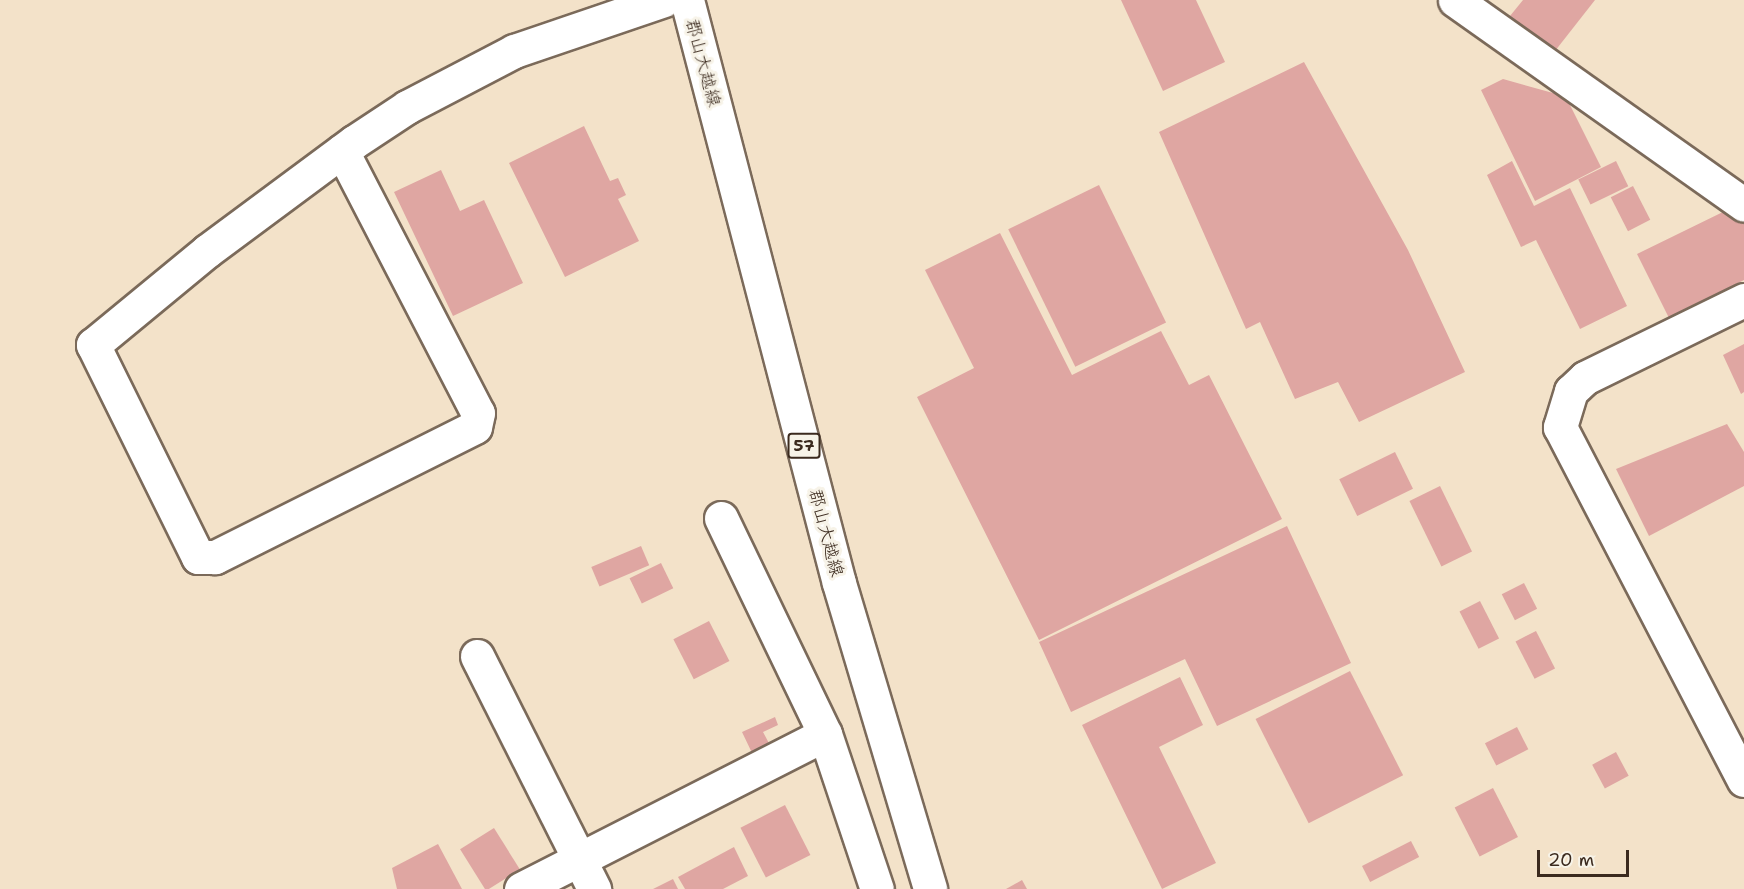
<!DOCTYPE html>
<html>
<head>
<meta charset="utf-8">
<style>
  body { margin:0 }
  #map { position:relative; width:1744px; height:889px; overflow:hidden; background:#f3e2c9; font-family:"Shantell Sans","Klee One",sans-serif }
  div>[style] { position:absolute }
  .building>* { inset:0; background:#dfa6a2; transform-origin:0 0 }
  .roads { filter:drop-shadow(2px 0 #7b6a5a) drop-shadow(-2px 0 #7b6a5a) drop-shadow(0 2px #7b6a5a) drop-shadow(0 -2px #7b6a5a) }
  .minor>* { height:33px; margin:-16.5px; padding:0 16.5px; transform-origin:16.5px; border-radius:16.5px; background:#fff }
  .major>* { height:33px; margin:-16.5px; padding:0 16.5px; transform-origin:16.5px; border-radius:16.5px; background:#fff }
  span { translate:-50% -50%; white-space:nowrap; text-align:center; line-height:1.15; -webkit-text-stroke:6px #f7f3e8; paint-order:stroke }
  .shield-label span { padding:2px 4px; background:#f7f3e8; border:2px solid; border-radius:4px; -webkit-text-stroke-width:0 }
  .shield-label { font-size:16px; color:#3b2a1e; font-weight:700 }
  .street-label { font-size:18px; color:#3b2a1e }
  .scale { position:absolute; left:1537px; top:850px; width:92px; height:27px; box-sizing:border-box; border:3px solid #3b2a1e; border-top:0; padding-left:8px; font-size:18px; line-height:21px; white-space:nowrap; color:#3b2a1e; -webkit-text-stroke:4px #f7f3e8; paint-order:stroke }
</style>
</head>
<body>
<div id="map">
  <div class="building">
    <div style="clip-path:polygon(1121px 0,1196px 0,1225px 62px,1163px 91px)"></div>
    <div style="clip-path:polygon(1523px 0,1595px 0,1555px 51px,1510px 16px)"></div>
    <div style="clip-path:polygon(1304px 62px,1408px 250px,1465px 372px,1359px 422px,1338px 382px,1295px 399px,1260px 322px,1246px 329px,1159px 132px)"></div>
    <div style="clip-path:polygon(1503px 79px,1553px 93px,1562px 89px,1601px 167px,1535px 201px,1481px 90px)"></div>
    <div style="clip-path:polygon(584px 126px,610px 181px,618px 178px,626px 195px,618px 199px,639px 241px,565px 277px,509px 163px)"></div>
    <div style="clip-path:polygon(1512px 161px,1534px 206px,1570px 188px,1627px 306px,1580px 329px,1536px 240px,1521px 247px,1487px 175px)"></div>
    <div style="left:1616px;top:161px;width:28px;height:42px;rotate:64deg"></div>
    <div style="clip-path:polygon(441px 170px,460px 211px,484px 200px,523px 283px,453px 316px,394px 192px)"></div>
    <div style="left:1099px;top:185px;width:153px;height:101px;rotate:64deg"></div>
    <div style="left:1633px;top:186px;width:38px;height:25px;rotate:63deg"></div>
    <div style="clip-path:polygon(1744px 208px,1744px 280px,1669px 318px,1637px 254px,1727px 210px,1730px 215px)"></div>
    <div style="clip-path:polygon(1000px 233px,1072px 375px,1161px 331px,1189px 385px,1209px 375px,1282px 519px,1039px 640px,917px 397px,974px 368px,925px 270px)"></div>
    <div style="clip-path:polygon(1744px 344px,1744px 392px,1741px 394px,1723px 355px)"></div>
    <div style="clip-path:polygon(1727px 424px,1744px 452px,1744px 486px,1649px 536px,1616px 469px)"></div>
    <div style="left:1395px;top:452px;width:41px;height:62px;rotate:64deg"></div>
    <div style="left:1440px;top:486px;width:73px;height:34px;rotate:64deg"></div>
    <div style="clip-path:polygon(1287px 526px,1351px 663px,1217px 726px,1185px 659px,1071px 712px,1039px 642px)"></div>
    <div style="left:641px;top:546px;width:21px;height:54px;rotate:67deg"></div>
    <div style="left:661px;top:563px;width:28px;height:35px;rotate:64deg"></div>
    <div style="left:1524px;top:583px;width:29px;height:25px;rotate:63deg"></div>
    <div style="left:1480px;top:601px;width:42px;height:23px;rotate:63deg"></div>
    <div style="left:709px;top:621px;width:45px;height:40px;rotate:63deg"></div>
    <div style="left:1536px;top:631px;width:42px;height:23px;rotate:63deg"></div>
    <div style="left:1350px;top:671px;width:117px;height:106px;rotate:63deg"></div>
    <div style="clip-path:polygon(1180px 677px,1203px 725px,1159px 747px,1216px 863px,1162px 889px,1082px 725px)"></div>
    <div style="clip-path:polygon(775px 717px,778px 725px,763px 732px,771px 747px,753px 755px,742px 732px)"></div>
    <div style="left:1517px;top:727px;width:25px;height:36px;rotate:63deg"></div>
    <div style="left:1616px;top:752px;width:27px;height:27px;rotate:62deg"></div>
    <div style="left:1493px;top:788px;width:55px;height:43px;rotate:63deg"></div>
    <div style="left:785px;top:805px;width:56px;height:50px;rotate:63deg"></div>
    <div style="left:494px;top:828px;width:49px;height:40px;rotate:58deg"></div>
    <div style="left:1411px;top:841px;width:18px;height:55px;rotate:63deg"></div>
    <div style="clip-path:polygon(438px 844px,462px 889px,397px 889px,392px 868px)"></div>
    <div style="clip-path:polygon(734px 847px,748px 876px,723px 889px,685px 889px,678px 877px)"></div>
    <div style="clip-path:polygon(673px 879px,678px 889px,653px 889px)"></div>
    <div style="clip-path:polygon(1022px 880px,1027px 889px,1006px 889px)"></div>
  </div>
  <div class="roads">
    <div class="minor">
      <div style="left:1455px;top:0;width:354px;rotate:35.3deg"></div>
      <div style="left:342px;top:151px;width:295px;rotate:62.6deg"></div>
      <div style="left:478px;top:413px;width:14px;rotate:102deg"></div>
      <div style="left:475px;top:427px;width:291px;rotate:153.4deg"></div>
      <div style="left:215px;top:557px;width:17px;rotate:180deg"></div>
      <div style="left:198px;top:557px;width:237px;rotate:-116.3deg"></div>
      <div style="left:93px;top:345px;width:148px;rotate:-39.5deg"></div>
      <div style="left:207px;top:251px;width:183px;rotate:-36.6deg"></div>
      <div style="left:354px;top:142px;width:64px;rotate:-33.4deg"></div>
      <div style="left:407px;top:107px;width:121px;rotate:-27.6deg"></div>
      <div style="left:514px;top:51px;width:158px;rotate:-18.8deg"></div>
      <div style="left:1744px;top:300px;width:177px;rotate:153.9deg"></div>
      <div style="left:1585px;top:378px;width:19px;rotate:137deg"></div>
      <div style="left:1571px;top:391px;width:38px;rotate:107deg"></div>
      <div style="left:1560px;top:427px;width:398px;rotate:62.5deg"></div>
      <div style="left:721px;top:518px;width:240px;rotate:64.3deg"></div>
      <div style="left:825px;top:734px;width:163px;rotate:71.5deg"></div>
      <div style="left:477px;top:656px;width:261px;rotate:63.3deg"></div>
      <div style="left:521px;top:889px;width:341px;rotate:-27deg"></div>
    </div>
    <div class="major">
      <div style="left:687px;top:0;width:602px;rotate:75.39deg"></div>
      <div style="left:839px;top:583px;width:319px;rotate:73.4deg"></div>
    </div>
  </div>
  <div class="shield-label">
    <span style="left:804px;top:446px">57</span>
  </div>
  <div class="street-label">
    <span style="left:703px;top:63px;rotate:75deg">郡山大越線</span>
    <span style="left:826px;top:533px;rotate:75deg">郡山大越線</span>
  </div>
  <div class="scale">20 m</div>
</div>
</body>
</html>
